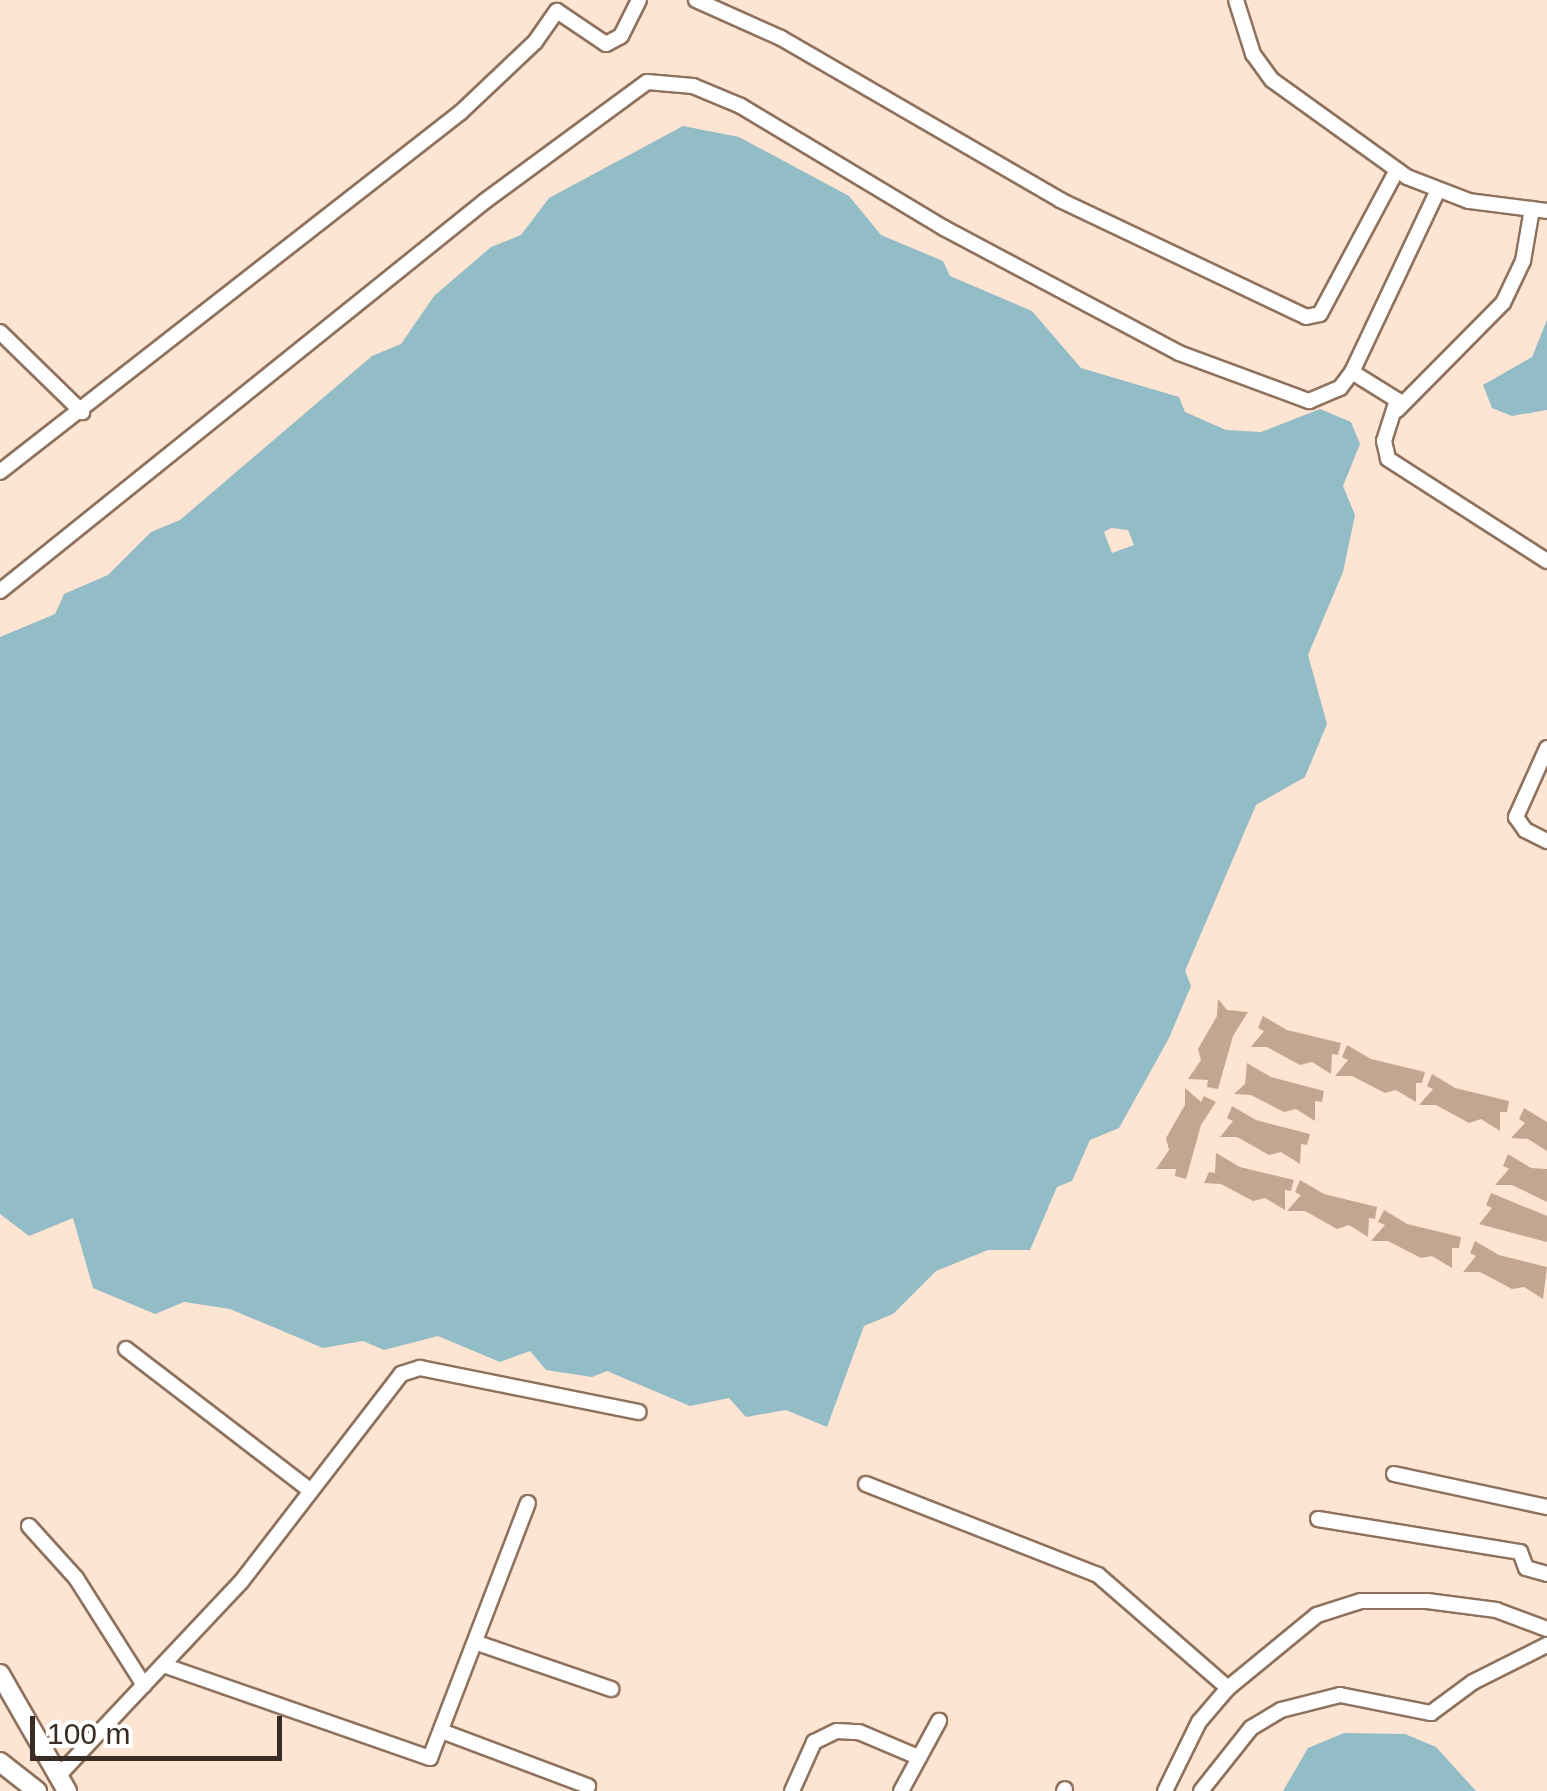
<!DOCTYPE html>
<html>
<head>
<meta charset="utf-8">
<style>
  body { margin:0 }
  #map { position:relative; width:1547px; height:1791px; overflow:hidden; background:#fee4d2; font-family:Arial,sans-serif }
  div>[style] { position:absolute }
  .water>* { inset:0; background:#92bcc6 }
  .building>* { inset:0; background:#c4a690 }
  .roads { filter:drop-shadow(2px 0 #8f725e) drop-shadow(-2px 0 #8f725e) drop-shadow(0 2px #8f725e) drop-shadow(0 -2px #8f725e) }
  .minor>* { height:14px; margin:-7px; padding:0 7px; transform-origin:7px; border-radius:7px; background:#fff }
  .tertiary>* { height:18px; margin:-9px; padding:0 9px; transform-origin:9px; border-radius:9px; background:#fff }
  span { translate:-50% -50%; white-space:nowrap; text-align:center; line-height:1.15; -webkit-text-stroke:8px #fff; paint-order:stroke }
  .scale { position:absolute; left:30px; top:1716px; width:252px; height:45px; box-sizing:border-box; border:5px solid #392c24; border-top:0; padding-left:12px; font-size:30px; line-height:35px; white-space:nowrap; color:#392c24; -webkit-text-stroke:8px #fff; paint-order:stroke }
</style>
</head>
<body>
<div id="map">
  <div class="water">
    <div style="clip-path:polygon(evenodd,683px 126px,739px 137px,849px 196px,881px 235px,943px 261px,950px 276px,1032px 311px,1081px 368px,1179px 397px,1185px 412px,1226px 430px,1261px 432px,1320px 409px,1351px 422px,1360px 444px,1343px 486px,1355px 515px,1343px 572px,1308px 655px,1327px 724px,1305px 777px,1256px 805px,1185px 971px,1191px 986px,1169px 1038px,1119px 1128px,1090px 1140px,1072px 1181px,1057px 1187px,1030px 1250px,988px 1250px,936px 1271px,893px 1314px,864px 1326px,827px 1427px,786px 1410px,746px 1417px,729px 1398px,690px 1406px,607px 1371px,592px 1377px,546px 1370px,530px 1351px,500px 1362px,438px 1336px,384px 1350px,363px 1341px,323px 1348px,230px 1309px,184px 1302px,155px 1314px,93px 1288px,73px 1218px,29px 1236px,0 1214px,0 637px,55px 614px,64px 594px,108px 575px,151px 532px,180px 520px,372px 356px,401px 344px,434px 296px,491px 247px,521px 235px,549px 198px,683px 126px,1111px 528px,1128px 530px,1134px 545px,1112px 553px,1104px 532px,1111px 528px)"></div>
    <div style="clip-path:polygon(1547px 320px,1547px 410px,1512px 416px,1492px 408px,1483px 385px,1532px 357px)"></div>
    <div style="clip-path:polygon(1344px 1733px,1405px 1734px,1436px 1747px,1476px 1791px,1283px 1791px,1308px 1748px)"></div>
  </div>
  <div class="building">
    <div style="clip-path:polygon(1218px 999px,1227px 1010px,1248px 1012px,1233px 1036px,1218px 1089px,1207px 1087px,1208px 1080px,1188px 1079px,1201px 1060px,1198px 1049px,1217px 1016px)"></div>
    <div style="clip-path:polygon(1263px 1016px,1287px 1030px,1341px 1043px,1338px 1055px,1332px 1054px,1331px 1074px,1312px 1062px,1300px 1065px,1267px 1047px,1251px 1047px,1264px 1031px,1258px 1028px)"></div>
    <div style="clip-path:polygon(1347px 1045px,1371px 1059px,1425px 1072px,1422px 1083px,1416px 1083px,1416px 1102px,1396px 1090px,1385px 1093px,1352px 1076px,1335px 1076px,1348px 1060px,1342px 1057px)"></div>
    <div style="clip-path:polygon(1247px 1063px,1271px 1077px,1324px 1091px,1322px 1102px,1315px 1101px,1315px 1121px,1296px 1109px,1284px 1112px,1251px 1095px,1234px 1094px,1245px 1084px)"></div>
    <div style="clip-path:polygon(1432px 1074px,1455px 1088px,1509px 1101px,1507px 1112px,1500px 1112px,1500px 1131px,1481px 1119px,1469px 1123px,1436px 1105px,1419px 1105px,1433px 1089px,1427px 1086px)"></div>
    <div style="clip-path:polygon(1185px 1088px,1201px 1102px,1204px 1096px,1216px 1102px,1201px 1125px,1186px 1179px,1175px 1176px,1176px 1169px,1156px 1169px,1169px 1150px,1166px 1138px,1185px 1105px)"></div>
    <div style="clip-path:polygon(1232px 1106px,1256px 1120px,1310px 1134px,1307px 1145px,1301px 1144px,1300px 1164px,1281px 1152px,1269px 1155px,1237px 1137px,1220px 1137px,1233px 1121px,1227px 1118px)"></div>
    <div style="clip-path:polygon(1524px 1108px,1547px 1122px,1547px 1151px,1528px 1139px,1511px 1138px,1525px 1123px,1519px 1119px)"></div>
    <div style="clip-path:polygon(1216px 1153px,1240px 1167px,1294px 1180px,1291px 1191px,1285px 1190px,1285px 1210px,1265px 1198px,1253px 1201px,1221px 1184px,1204px 1183px,1209px 1172px,1215px 1173px)"></div>
    <div style="clip-path:polygon(1508px 1154px,1531px 1168px,1547px 1169px,1547px 1202px,1512px 1185px,1495px 1185px,1509px 1169px,1503px 1166px)"></div>
    <div style="clip-path:polygon(1300px 1180px,1324px 1194px,1377px 1207px,1375px 1219px,1369px 1218px,1368px 1237px,1349px 1225px,1337px 1229px,1305px 1211px,1287px 1211px,1301px 1195px,1295px 1192px)"></div>
    <div style="clip-path:polygon(1491px 1193px,1547px 1216px,1547px 1242px,1479px 1224px,1492px 1208px,1486px 1205px)"></div>
    <div style="clip-path:polygon(1384px 1210px,1407px 1224px,1461px 1237px,1459px 1248px,1452px 1248px,1452px 1268px,1432px 1256px,1421px 1258px,1388px 1241px,1371px 1241px,1385px 1225px,1378px 1222px)"></div>
    <div style="clip-path:polygon(1475px 1241px,1499px 1255px,1547px 1267px,1543px 1299px,1524px 1287px,1512px 1289px,1480px 1272px,1463px 1272px,1476px 1256px,1470px 1253px)"></div>
  </div>
  <div class="roads">
    <div class="minor">
      <div style="left:696px;top:0;width:93px;rotate:24.1deg"></div>
      <div style="left:781px;top:38px;width:323px;rotate:30.1deg"></div>
      <div style="left:1060px;top:200px;width:272px;rotate:25.4deg"></div>
      <div style="left:1306px;top:317px;width:14px;rotate:-12deg"></div>
      <div style="left:1320px;top:314px;width:163px;rotate:-61.9deg"></div>
      <div style="left:1236px;top:0;width:57px;rotate:72.5deg"></div>
      <div style="left:1253px;top:54px;width:32px;rotate:54deg"></div>
      <div style="left:1272px;top:80px;width:166px;rotate:35.7deg"></div>
      <div style="left:1407px;top:177px;width:66px;rotate:21.2deg"></div>
      <div style="left:1469px;top:201px;width:79px;rotate:7.3deg"></div>
      <div style="left:0;top:332px;width:115px;rotate:44.3deg"></div>
      <div style="left:1352px;top:372px;width:53px;rotate:31.9deg"></div>
      <div style="left:1397px;top:400px;width:43px;rotate:107.6deg"></div>
      <div style="left:1384px;top:441px;width:18px;rotate:77deg"></div>
      <div style="left:1388px;top:459px;width:189px;rotate:32.7deg"></div>
      <div style="left:1397px;top:410px;width:151px;rotate:-45.3deg"></div>
      <div style="left:1503px;top:303px;width:47px;rotate:-64.5deg"></div>
      <div style="left:1523px;top:261px;width:53px;rotate:-80.2deg"></div>
      <div style="left:0;top:472px;width:585px;rotate:-37.99deg"></div>
      <div style="left:461px;top:112px;width:102px;rotate:-43.4deg"></div>
      <div style="left:535px;top:42px;width:38px;rotate:-55deg"></div>
      <div style="left:557px;top:11px;width:59px;rotate:34deg"></div>
      <div style="left:606px;top:44px;width:17px;rotate:-28deg"></div>
      <div style="left:621px;top:36px;width:40px;rotate:-63.4deg"></div>
      <div style="left:0;top:591px;width:622px;rotate:-38.8deg"></div>
      <div style="left:485px;top:201px;width:201px;rotate:-36.3deg"></div>
      <div style="left:647px;top:82px;width:46px;rotate:5deg"></div>
      <div style="left:693px;top:86px;width:52px;rotate:22.6deg"></div>
      <div style="left:741px;top:106px;width:237px;rotate:31deg"></div>
      <div style="left:944px;top:228px;width:266px;rotate:28deg"></div>
      <div style="left:1179px;top:353px;width:139px;rotate:20.3deg"></div>
      <div style="left:1309px;top:401px;width:34px;rotate:-23deg"></div>
      <div style="left:1340px;top:388px;width:20px;rotate:-53deg"></div>
      <div style="left:1352px;top:372px;width:199px;rotate:-64.7deg"></div>
      <div style="left:1547px;top:748px;width:76px;rotate:114.2deg"></div>
      <div style="left:1516px;top:817px;width:16px;rotate:55deg"></div>
      <div style="left:1525px;top:830px;width:25px;rotate:27deg"></div>
      <div style="left:126px;top:1349px;width:233px;rotate:37.5deg"></div>
      <div style="left:1394px;top:1474px;width:157px;rotate:12.2deg"></div>
      <div style="left:866px;top:1484px;width:249px;rotate:21.4deg"></div>
      <div style="left:1098px;top:1575px;width:172px;rotate:41deg"></div>
      <div style="left:1318px;top:1519px;width:205px;rotate:9.3deg"></div>
      <div style="left:1520px;top:1552px;width:17px;rotate:69deg"></div>
      <div style="left:1526px;top:1568px;width:22px;rotate:16deg"></div>
      <div style="left:29px;top:1526px;width:70px;rotate:47.9deg"></div>
      <div style="left:76px;top:1578px;width:127px;rotate:57.6deg"></div>
      <div style="left:477px;top:1643px;width:142px;rotate:18.9deg"></div>
      <div style="left:163px;top:1665px;width:283px;rotate:19.2deg"></div>
      <div style="left:430px;top:1758px;width:273px;rotate:-69deg"></div>
      <div style="left:444px;top:1732px;width:154px;rotate:20.6deg"></div>
      <div style="left:59px;top:1775px;width:265px;rotate:-46.7deg"></div>
      <div style="left:241px;top:1582px;width:262px;rotate:-52.4deg"></div>
      <div style="left:401px;top:1374px;width:20px;rotate:-18deg"></div>
      <div style="left:420px;top:1368px;width:223px;rotate:11.4deg"></div>
      <div style="left:792px;top:1791px;width:54px;rotate:-65.8deg"></div>
      <div style="left:814px;top:1742px;width:25px;rotate:-26deg"></div>
      <div style="left:837px;top:1731px;width:22px;rotate:3deg"></div>
      <div style="left:859px;top:1732px;width:64px;rotate:23deg"></div>
      <div style="left:901px;top:1791px;width:80px;rotate:-61.5deg"></div>
      <div style="left:1064px;top:1791px;width:2px;rotate:-63deg"></div>
      <div style="left:1165px;top:1791px;width:77px;rotate:-63.8deg"></div>
      <div style="left:1199px;top:1722px;width:45px;rotate:-49.5deg"></div>
      <div style="left:1228px;top:1688px;width:115px;rotate:-39.4deg"></div>
      <div style="left:1317px;top:1615px;width:46px;rotate:-17.7deg"></div>
      <div style="left:1361px;top:1601px;width:66px"></div>
      <div style="left:1427px;top:1601px;width:70px;rotate:7.4deg"></div>
      <div style="left:1496px;top:1610px;width:54px;rotate:20.4deg"></div>
      <div style="left:1201px;top:1791px;width:80px;rotate:-51.6deg"></div>
      <div style="left:1251px;top:1728px;width:35px;rotate:-31deg"></div>
      <div style="left:1281px;top:1710px;width:61px;rotate:-14.3deg"></div>
      <div style="left:1340px;top:1695px;width:93px;rotate:11.2deg"></div>
      <div style="left:1431px;top:1713px;width:52px;rotate:-36.4deg"></div>
      <div style="left:1473px;top:1682px;width:83px;rotate:-26.6deg"></div>
    </div>
    <div class="tertiary">
      <div style="left:0;top:1674px;width:135px;rotate:60.2deg"></div>
      <div style="left:0;top:1762px;width:47px;rotate:38.1deg"></div>
    </div>
  </div>
  <div class="scale">100 m</div>
</div>
</body>
</html>
